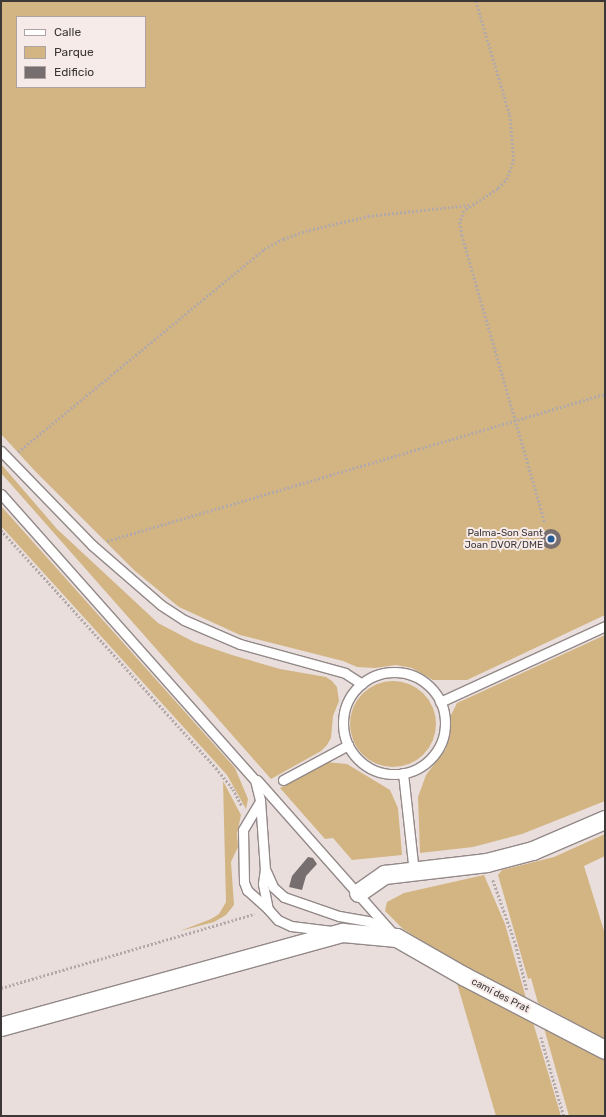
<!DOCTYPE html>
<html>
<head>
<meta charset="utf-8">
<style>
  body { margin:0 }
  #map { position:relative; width:606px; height:1117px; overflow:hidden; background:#e9dedc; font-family:Rubik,sans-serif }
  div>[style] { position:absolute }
  .green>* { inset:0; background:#d2b582 }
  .round { border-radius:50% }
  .building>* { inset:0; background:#776e70 }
  .path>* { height:2.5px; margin-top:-1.25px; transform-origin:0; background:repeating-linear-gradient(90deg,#b2a9a8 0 2px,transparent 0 4px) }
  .roads { filter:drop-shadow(1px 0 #938988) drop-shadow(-1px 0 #938988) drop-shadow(0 1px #938988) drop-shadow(0 -1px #938988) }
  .service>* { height:9px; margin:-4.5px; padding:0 4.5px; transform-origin:4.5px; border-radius:4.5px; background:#fff }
  .service>.ring { margin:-4.5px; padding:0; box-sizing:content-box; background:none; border:9px solid #fff; border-radius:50% }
  .minor>* { height:18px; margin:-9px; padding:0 9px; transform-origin:9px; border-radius:9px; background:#fff }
  .dots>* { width:11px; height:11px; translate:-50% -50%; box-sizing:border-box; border:2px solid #f6ebe9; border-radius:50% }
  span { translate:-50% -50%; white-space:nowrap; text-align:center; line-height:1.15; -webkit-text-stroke:4px #f6ebe9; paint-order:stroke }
  .poi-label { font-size:10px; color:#3d3838 }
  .right { translate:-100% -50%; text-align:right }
  .street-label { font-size:10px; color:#3d3838 }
  .frame { position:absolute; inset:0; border:2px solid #3d3838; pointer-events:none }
  .legend { position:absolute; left:16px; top:16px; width:130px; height:72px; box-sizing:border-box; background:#f6ebe9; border:1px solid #aca3a2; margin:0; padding:5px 7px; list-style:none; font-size:12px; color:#3d3838 }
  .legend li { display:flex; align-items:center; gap:8px; height:20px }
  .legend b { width:20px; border:1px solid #aca3a2 }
</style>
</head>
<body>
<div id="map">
  <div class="green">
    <div style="clip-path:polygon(evenodd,1px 1px,605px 1px,605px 615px,467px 680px,433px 680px,412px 668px,396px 665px,375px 668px,357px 667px,343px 661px,240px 635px,179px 607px,135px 571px,35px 471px,1px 434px,1px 1px,17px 17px,145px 17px,145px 87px,17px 87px,17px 17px)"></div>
    <div style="clip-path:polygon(1px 464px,57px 529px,158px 623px,194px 642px,232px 655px,280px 669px,326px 677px,332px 681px,337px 687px,339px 701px,333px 716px,331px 738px,327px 745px,321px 751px,271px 779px,1px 473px)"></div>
    <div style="clip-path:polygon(1px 506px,235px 768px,248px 799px,246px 809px,227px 775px,1px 526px)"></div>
    <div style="clip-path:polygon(605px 635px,605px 801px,522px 834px,473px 847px,420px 853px,418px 797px,426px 775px,446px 749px,451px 715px,457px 703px)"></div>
    <div class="round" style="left:350px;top:681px;width:86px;height:86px"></div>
    <div style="clip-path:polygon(326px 762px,347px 764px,390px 790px,398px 808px,402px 855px,352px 860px,333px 838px,325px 839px,280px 788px)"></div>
    <div style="clip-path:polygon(223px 781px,241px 815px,237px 834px,238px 847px,231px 862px,234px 905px,226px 915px,214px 922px,180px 931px,211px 919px,219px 914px,226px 902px)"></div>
    <div style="clip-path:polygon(605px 834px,605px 856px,584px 866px,605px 934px,605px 1039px,538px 1003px,531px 978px,528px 979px,498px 875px,502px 870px,554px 857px)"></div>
    <div style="clip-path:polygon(484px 875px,505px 924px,526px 998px,449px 958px,403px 929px,385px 911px,387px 902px,404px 893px)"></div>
    <div style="clip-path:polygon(456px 980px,532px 1019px,561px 1116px,496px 1116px)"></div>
    <div style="clip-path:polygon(544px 1028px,605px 1059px,605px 1116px,569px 1116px)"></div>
  </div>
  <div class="building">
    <div class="round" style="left:541px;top:529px;width:20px;height:20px"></div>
    <div style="clip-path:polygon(308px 857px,313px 858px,317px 864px,306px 876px,302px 890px,289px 887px,292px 876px)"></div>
  </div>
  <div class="path">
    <div style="left:476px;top:1px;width:119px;rotate:73.4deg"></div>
    <div style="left:510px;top:115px;width:44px;rotate:84.8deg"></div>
    <div style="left:514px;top:159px;width:20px;rotate:108deg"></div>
    <div style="left:508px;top:178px;width:15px;rotate:132deg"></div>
    <div style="left:498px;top:189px;width:40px;rotate:147.1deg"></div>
    <div style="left:464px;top:211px;width:12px;rotate:110deg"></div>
    <div style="left:460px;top:222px;width:13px;rotate:81deg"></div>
    <div style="left:462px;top:235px;width:300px;rotate:73.9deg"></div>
    <div style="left:18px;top:452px;width:319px;rotate:-39.5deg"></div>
    <div style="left:264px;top:249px;width:21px;rotate:-28deg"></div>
    <div style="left:283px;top:239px;width:28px;rotate:-19deg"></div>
    <div style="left:309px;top:230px;width:61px;rotate:-13.3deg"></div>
    <div style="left:368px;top:216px;width:103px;rotate:-6.2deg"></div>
    <div style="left:1px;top:530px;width:321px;rotate:47.9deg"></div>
    <div style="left:216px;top:768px;width:27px;rotate:51deg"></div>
    <div style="left:233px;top:789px;width:19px;rotate:62deg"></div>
    <div style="left:107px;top:541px;width:519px;rotate:-16.45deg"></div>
    <div style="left:493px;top:880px;width:69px;rotate:70.5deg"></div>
    <div style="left:516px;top:945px;width:46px;rotate:76.3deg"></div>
    <div style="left:1px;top:988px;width:264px;rotate:-16.3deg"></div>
    <div style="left:541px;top:1037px;width:82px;rotate:73.8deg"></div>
  </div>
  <div class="roads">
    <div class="service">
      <div style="left:1px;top:451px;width:131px;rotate:45.9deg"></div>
      <div style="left:92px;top:545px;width:91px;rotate:41deg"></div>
      <div style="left:161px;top:605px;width:27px;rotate:33deg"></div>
      <div style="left:184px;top:620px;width:61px;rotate:23.2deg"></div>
      <div style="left:240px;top:644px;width:109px;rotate:15.4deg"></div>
      <div style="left:345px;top:673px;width:20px;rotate:33deg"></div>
      <div style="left:1px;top:494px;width:383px;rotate:48.4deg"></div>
      <div style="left:255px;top:780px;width:21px;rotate:76deg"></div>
      <div style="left:260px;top:800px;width:69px;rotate:85.9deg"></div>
      <div style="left:265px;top:869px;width:15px;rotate:98deg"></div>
      <div style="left:263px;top:884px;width:25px;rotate:79deg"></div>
      <div style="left:268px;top:909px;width:15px;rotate:48deg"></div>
      <div style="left:278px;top:920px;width:14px;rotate:25deg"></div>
      <div style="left:291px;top:926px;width:39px;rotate:7deg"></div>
      <div class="ring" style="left:343px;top:672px;width:93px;height:93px"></div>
      <div style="left:440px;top:702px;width:182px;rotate:-24.7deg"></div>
      <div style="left:403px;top:773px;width:100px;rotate:83.7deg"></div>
      <div style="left:257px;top:780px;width:207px;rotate:48.5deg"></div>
      <div style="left:283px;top:780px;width:74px;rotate:-28.3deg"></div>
      <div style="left:259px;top:803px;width:31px;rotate:121deg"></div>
      <div style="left:243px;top:830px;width:52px;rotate:88.9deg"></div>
      <div style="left:244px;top:882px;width:9px;rotate:69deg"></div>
      <div style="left:247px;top:890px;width:28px;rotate:42deg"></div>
      <div style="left:266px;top:871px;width:17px;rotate:66deg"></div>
      <div style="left:273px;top:887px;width:15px;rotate:42deg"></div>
      <div style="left:284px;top:897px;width:58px;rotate:19.1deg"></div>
      <div style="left:339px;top:916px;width:29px;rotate:10deg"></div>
      <div style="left:368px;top:921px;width:18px;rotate:22deg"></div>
    </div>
    <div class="minor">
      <div style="left:359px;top:893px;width:32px;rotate:-35deg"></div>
      <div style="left:385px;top:875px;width:103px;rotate:-6.7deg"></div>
      <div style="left:487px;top:863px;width:48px;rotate:-14.6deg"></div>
      <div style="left:533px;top:851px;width:78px;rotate:-23.3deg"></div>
      <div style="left:1px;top:1027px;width:355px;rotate:-15.4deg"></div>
      <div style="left:343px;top:933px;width:54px;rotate:5.3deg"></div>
      <div style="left:397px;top:938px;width:78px;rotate:29.8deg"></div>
      <div style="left:465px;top:977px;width:158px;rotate:27.5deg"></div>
    </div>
  </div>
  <div class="dots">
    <div style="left:551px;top:539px;background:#255b94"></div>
  </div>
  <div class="poi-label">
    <span class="right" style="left:543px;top:539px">Palma-Son Sant<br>Joan DVOR/DME</span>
  </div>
  <div class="street-label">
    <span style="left:500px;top:996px;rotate:27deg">camí des Prat</span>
  </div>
  <div class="frame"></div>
  <ul class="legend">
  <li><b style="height:5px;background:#fff"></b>Calle</li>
  <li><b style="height:11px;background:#d2b582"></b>Parque</li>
  <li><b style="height:11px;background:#776e70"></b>Edificio</li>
  </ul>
</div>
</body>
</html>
